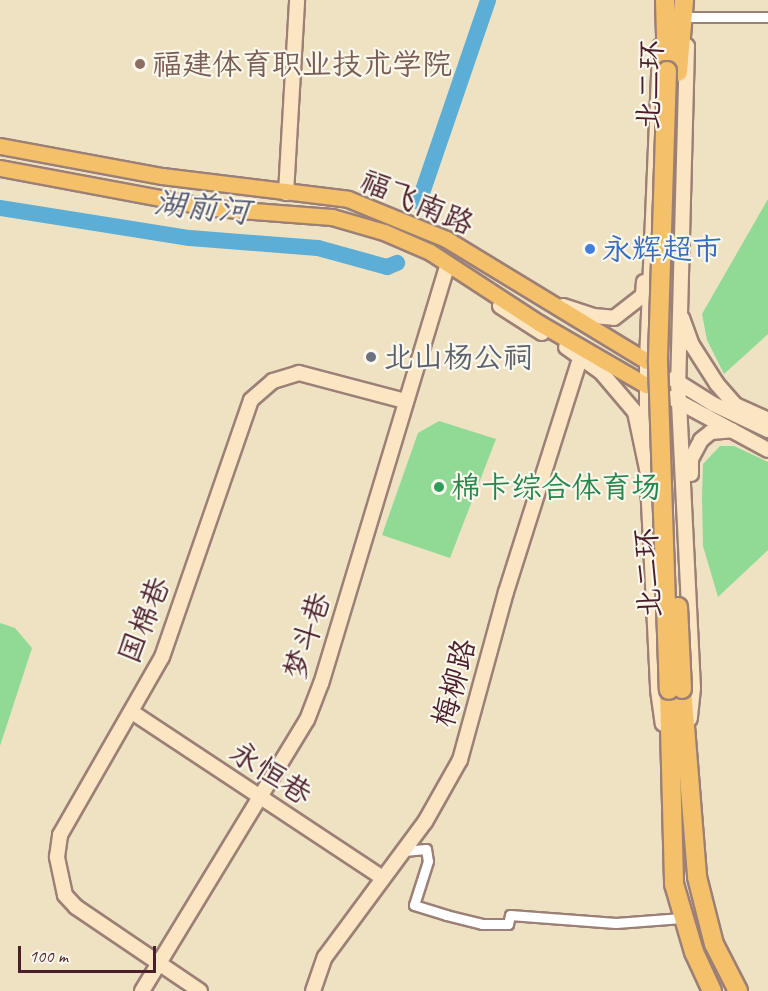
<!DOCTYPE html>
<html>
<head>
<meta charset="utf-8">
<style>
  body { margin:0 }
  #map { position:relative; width:768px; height:991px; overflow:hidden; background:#eee2c3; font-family:Caveat,"LXGW WenKai TC",sans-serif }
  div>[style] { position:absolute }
  .green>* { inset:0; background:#90da95 }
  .river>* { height:16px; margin:-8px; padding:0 8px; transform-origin:8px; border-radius:8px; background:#5daed7 }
  .roads { filter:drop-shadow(2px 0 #9c8077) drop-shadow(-2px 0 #9c8077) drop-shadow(0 2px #9c8077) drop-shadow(0 -2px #9c8077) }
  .street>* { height:9px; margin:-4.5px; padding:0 4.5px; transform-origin:4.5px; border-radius:4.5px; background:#fff }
  .secondary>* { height:14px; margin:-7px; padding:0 7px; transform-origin:7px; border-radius:7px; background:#fbe6c3 }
  .primary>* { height:15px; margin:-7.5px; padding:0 7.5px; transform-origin:7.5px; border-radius:7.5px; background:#f4c16a }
  .highway>* { height:18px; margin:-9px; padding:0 9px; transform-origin:9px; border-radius:9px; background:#f4c16a }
  .bridges { filter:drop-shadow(2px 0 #9c8077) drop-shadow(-2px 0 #9c8077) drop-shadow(0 2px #9c8077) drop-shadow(0 -2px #9c8077) }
  .highway-bridge>* { height:18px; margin:-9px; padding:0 9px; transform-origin:9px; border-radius:9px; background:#f4c16a }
  .dots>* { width:16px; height:16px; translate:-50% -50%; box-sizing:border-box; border:3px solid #fbf7ec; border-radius:50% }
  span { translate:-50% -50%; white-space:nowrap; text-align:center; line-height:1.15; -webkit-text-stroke:4.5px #fbf7ec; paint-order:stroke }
  .education-label { font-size:30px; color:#785e54 }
  .left { translate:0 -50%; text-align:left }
  .street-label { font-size:30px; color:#4a1f2b }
  .shop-label { font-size:30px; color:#366cbe }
  .worship-label { font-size:30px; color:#5b616d }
  .leisure-label { font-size:30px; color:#27864d }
  .water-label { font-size:32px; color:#525870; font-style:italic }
  .scale { position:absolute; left:18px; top:946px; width:138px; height:27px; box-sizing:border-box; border:3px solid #4a1f2b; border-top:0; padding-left:8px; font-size:18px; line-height:21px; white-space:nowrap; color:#4a1f2b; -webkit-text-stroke:4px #fbf7ec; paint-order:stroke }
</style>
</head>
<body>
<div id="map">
  <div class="green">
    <div style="clip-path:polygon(768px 199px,768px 334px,724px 374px,707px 340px,702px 314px)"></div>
    <div style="clip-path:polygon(439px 421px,496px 439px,450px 558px,382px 535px,418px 433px)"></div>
    <div style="clip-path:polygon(720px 446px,734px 446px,768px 462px,768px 550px,718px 597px,703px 546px,702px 496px,703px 464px)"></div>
    <div style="clip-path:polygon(0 623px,15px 628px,32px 648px,0 746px)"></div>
  </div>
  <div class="river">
    <div style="left:419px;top:202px;width:213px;rotate:-71.1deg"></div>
    <div style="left:0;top:208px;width:192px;rotate:9deg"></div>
    <div style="left:190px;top:238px;width:128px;rotate:4.5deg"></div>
    <div style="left:318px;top:248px;width:72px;rotate:15.4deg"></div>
    <div style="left:387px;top:267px;width:11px;rotate:-22deg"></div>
  </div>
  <div class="roads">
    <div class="street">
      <div style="left:685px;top:17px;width:83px"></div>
      <div style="left:404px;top:851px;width:22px;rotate:-5deg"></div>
      <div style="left:426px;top:849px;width:12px;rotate:81deg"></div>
      <div style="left:428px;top:861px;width:46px;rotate:107.7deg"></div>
      <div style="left:414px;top:905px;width:34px;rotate:17deg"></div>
      <div style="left:446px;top:915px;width:37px;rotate:14deg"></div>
      <div style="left:482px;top:924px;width:26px"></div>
      <div style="left:508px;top:924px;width:9px;rotate:-77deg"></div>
      <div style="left:510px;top:915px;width:106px;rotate:4.3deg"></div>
      <div style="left:616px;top:923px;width:66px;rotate:-4.3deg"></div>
    </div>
    <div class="secondary">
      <div style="left:687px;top:46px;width:336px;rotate:91.5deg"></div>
      <div style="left:678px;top:382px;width:306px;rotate:87.2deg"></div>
      <div style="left:693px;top:688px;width:31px;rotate:96deg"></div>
      <div style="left:286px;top:193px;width:193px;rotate:-86.7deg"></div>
      <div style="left:500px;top:306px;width:50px;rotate:32.7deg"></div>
      <div style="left:563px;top:306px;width:32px;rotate:18deg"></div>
      <div style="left:593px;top:316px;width:21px;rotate:5deg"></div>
      <div style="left:614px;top:318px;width:37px;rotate:-38deg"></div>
      <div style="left:643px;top:295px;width:13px;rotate:-86deg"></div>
      <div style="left:682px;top:318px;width:29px;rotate:70deg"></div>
      <div style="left:692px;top:345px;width:46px;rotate:57.3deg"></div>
      <div style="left:717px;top:384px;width:28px;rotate:49deg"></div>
      <div style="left:735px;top:405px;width:36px;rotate:24deg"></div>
      <div style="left:566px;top:347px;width:43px;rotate:35.5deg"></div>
      <div style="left:601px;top:372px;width:52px;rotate:49.6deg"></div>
      <div style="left:635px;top:412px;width:58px;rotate:78.1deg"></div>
      <div style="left:673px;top:379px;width:47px;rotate:32deg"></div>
      <div style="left:713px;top:404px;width:61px;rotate:25.3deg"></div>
      <div style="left:672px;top:398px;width:109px;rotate:28.4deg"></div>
      <div style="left:647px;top:440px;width:79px;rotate:-90deg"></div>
      <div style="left:647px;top:361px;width:315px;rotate:-87.6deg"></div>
      <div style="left:647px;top:462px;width:228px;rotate:87.2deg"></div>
      <div style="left:658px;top:690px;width:34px;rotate:82deg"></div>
      <div style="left:691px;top:474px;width:15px;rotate:-90deg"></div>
      <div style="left:691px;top:459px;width:21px;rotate:-62deg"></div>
      <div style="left:701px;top:440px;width:13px;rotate:-39deg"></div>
      <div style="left:711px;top:432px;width:21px;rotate:-5deg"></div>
      <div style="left:132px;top:712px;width:299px;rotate:33.5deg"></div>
      <div style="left:142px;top:991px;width:317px;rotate:-58.7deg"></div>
      <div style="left:307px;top:720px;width:39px;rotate:-69deg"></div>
      <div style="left:321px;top:684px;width:439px;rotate:-73.2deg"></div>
      <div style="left:448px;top:264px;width:9px;rotate:36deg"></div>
      <div style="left:200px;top:991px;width:150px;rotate:-145.9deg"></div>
      <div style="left:76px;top:907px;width:16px;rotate:-133deg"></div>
      <div style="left:65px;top:895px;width:39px;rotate:-102deg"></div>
      <div style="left:57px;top:857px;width:22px;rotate:-82deg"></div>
      <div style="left:60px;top:835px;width:205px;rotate:-60.2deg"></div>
      <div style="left:162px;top:657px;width:272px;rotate:-70.9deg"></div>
      <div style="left:251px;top:400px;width:29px;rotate:-41deg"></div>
      <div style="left:273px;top:381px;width:27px;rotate:-17deg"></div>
      <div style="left:299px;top:373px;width:110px;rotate:14.8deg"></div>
      <div style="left:313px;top:991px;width:36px;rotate:-71deg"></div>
      <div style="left:325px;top:957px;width:168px;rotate:-53.5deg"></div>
      <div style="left:425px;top:822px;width:71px;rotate:-60.6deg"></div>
      <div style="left:460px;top:760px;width:174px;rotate:-74.7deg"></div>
      <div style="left:506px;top:592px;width:248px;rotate:-72.4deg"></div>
    </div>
    <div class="primary">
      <div style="left:0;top:146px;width:165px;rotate:10.5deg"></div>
      <div style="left:162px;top:176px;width:187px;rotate:7deg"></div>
      <div style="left:348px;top:199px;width:106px;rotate:22.2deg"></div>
      <div style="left:446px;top:239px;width:235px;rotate:31.3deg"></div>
      <div style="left:0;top:168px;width:218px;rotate:10.6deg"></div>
      <div style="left:214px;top:208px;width:118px;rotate:4.4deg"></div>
      <div style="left:332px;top:217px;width:54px;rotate:16.1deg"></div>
      <div style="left:384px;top:232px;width:50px;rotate:23.5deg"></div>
      <div style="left:430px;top:252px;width:130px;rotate:33.1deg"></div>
      <div style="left:539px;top:323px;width:124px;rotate:30.1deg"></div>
    </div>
    <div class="highway">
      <div style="left:665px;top:0;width:71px;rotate:88.4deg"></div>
      <div style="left:678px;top:72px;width:72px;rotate:-85.2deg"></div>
      <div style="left:682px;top:689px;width:189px;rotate:85.4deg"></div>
      <div style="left:697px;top:877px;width:69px;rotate:75.8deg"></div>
      <div style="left:714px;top:944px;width:53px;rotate:62.9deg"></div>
      <div style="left:669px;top:690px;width:194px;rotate:88.5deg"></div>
      <div style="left:674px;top:884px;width:71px;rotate:73.6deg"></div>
      <div style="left:694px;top:952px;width:43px;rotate:65.2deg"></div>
    </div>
  </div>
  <div class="bridges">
    <div class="highway-bridge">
      <div style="left:667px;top:71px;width:292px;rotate:91.8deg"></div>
      <div style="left:658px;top:363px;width:327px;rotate:88.1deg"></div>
      <div style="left:678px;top:607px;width:82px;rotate:87.2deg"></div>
    </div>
  </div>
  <div class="dots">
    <div style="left:140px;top:64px;background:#8d6e63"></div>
    <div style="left:590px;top:249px;background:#3f7fe0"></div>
    <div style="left:371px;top:357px;background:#6b7280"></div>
    <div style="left:439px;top:487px;background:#2e9e5b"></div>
  </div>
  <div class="education-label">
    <span class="left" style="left:152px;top:64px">福建体育职业技术学院</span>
  </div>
  <div class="street-label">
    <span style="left:650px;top:85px;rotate:-87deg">北二环</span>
    <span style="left:417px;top:202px;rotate:23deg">福飞南路</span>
    <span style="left:648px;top:573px;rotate:-93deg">北二环</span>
    <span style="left:144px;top:620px;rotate:-68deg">国棉巷</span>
    <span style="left:307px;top:636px;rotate:-72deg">梦斗巷</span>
    <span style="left:454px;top:683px;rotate:-75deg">梅柳路</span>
    <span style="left:271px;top:773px;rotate:33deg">永恒巷</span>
  </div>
  <div class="shop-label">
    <span class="left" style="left:602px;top:249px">永辉超市</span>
  </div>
  <div class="worship-label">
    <span class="left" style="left:383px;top:357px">北山杨公祠</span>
  </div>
  <div class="leisure-label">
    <span class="left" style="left:451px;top:487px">棉卡综合体育场</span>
  </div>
  <div class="water-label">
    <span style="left:202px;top:208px;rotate:6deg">湖前河</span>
  </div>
  <div class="scale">100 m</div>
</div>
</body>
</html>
